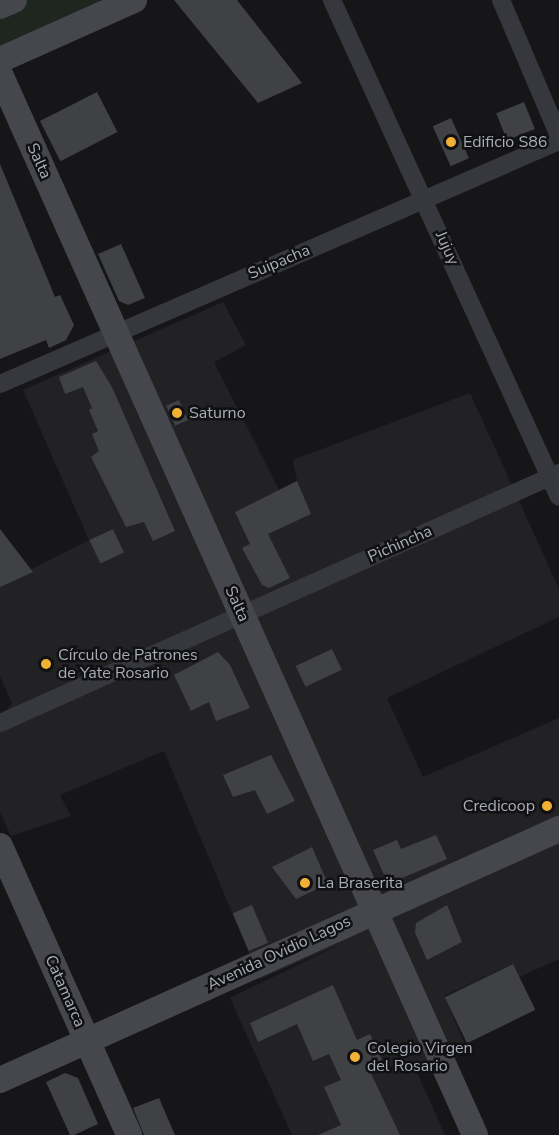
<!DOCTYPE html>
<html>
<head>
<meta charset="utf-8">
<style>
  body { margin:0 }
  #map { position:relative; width:559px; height:1135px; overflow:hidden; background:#161618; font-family:"Nunito Sans",sans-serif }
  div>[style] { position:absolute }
  .built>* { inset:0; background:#222225 }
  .green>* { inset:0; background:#1e261f }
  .building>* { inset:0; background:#404145; transform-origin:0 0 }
  .street>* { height:18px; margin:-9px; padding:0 9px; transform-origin:9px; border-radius:9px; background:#37383d }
  .secondary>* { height:26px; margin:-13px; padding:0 13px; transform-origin:13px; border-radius:13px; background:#45474d }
  .dots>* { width:16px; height:16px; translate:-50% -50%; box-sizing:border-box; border:3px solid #111113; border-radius:50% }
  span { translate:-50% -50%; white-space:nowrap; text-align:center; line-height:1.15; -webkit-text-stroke:5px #111113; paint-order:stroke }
  .poi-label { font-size:16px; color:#a8adb8 }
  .left { translate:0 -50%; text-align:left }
  .right { translate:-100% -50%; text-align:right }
  .street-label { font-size:16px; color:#a8adb8 }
</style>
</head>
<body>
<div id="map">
  <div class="built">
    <div style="clip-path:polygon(223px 302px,246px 345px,214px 362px,279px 490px,297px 481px,293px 460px,470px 393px,559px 589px,559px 617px,387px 698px,423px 777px,559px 718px,559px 959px,519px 977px,512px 964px,444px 996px,465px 1044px,414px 1066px,445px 1135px,292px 1135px,230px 998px,343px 943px,260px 979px,164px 751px,60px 795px,71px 816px,11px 836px,0 812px,0 719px,12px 703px,0 676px,0 585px,89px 540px,23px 390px)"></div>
  </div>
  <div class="green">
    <div style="clip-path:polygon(14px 0,134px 0,0 60px,0 6px)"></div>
  </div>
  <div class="building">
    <div style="clip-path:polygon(174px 0,237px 0,302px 83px,258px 103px)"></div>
    <div style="left:97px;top:92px;width:45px;height:64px;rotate:63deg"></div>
    <div style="left:524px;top:102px;width:29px;height:30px;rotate:68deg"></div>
    <div style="left:451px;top:118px;width:44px;height:20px;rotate:66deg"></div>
    <div style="clip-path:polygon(0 164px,55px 297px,60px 295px,74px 325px,66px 340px,49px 348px,46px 340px,0 359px)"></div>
    <div style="clip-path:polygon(121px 244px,145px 298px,128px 305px,119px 301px,98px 254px)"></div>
    <div style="clip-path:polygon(96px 361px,112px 387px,175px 531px,153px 541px,144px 522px,126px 527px,91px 457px,99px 451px,92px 434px,98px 431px,89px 410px,92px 408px,83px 387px,65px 394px,59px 377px)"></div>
    <div style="left:179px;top:400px;width:22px;height:14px;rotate:66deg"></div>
    <div style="clip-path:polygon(297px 481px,311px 514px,268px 534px,290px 578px,269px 588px,262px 585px,242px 548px,250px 544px,235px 512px)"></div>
    <div style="clip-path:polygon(0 529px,33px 572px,0 587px)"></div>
    <div style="left:113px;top:529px;width:26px;height:26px;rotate:65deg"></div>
    <div style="left:332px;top:649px;width:23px;height:40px;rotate:65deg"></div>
    <div style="clip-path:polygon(218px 652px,230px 665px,250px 708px,216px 721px,209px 702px,191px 711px,174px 675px)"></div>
    <div style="clip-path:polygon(271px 755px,295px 801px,267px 814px,255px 790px,233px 797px,223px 775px)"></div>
    <div style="clip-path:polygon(436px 835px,447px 859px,388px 884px,373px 850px,397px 840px,401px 849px)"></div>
    <div style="clip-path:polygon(312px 847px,328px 884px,296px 899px,272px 867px)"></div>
    <div style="left:252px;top:905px;width:41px;height:21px;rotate:67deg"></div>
    <div style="clip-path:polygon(447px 905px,462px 942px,427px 960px,415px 933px,416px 923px)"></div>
    <div style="left:513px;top:964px;width:51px;height:76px;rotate:64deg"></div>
    <div style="clip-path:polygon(333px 985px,357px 1040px,370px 1034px,382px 1060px,368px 1067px,400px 1135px,318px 1135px,341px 1125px,324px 1087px,341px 1080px,329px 1054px,313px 1061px,297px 1024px,258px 1042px,250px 1023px)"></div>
    <div style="clip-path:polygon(65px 1073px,78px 1078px,98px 1124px,74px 1135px,70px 1135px,46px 1082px)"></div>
    <div style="clip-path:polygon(159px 1098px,175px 1135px,144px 1135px,133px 1108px)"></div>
  </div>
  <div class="street">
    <div style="left:332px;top:0;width:546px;rotate:65.45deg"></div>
    <div style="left:501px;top:0;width:148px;rotate:66.9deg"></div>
    <div style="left:0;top:384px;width:610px;rotate:-23.49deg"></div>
    <div style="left:0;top:723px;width:612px;rotate:-24.1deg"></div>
  </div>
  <div class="secondary">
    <div style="left:0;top:6px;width:15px;rotate:-23deg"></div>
    <div style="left:0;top:60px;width:147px;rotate:-24.1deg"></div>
    <div style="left:0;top:74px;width:1162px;rotate:65.88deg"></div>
    <div style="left:0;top:846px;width:316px;rotate:65.9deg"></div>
    <div style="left:0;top:1080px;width:613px;rotate:-24.18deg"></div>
  </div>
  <div class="dots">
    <div style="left:451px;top:142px;background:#f2b134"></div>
    <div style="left:177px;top:413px;background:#f2b134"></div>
    <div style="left:46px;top:664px;background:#f2b134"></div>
    <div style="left:547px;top:806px;background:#f2b134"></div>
    <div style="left:305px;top:883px;background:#f2b134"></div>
    <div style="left:355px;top:1057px;background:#f2b134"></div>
  </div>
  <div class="poi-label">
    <span class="left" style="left:463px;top:142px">Edificio S86</span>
    <span class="left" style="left:189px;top:413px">Saturno</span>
    <span class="left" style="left:58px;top:664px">Círculo de Patrones<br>de Yate Rosario</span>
    <span class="right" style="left:535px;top:806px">Credicoop</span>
    <span class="left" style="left:317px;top:883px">La Braserita</span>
    <span class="left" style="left:367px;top:1057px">Colegio Virgen<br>del Rosario</span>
  </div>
  <div class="street-label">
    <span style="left:39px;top:161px;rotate:66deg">Salta</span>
    <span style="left:447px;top:248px;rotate:66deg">Jujuy</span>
    <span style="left:279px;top:262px;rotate:-23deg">Suipacha</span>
    <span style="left:400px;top:544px;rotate:-24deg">Pichincha</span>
    <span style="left:237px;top:604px;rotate:66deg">Salta</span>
    <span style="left:279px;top:953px;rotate:-25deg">Avenida Ovidio Lagos</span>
    <span style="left:65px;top:991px;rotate:66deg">Catamarca</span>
  </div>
</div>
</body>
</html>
